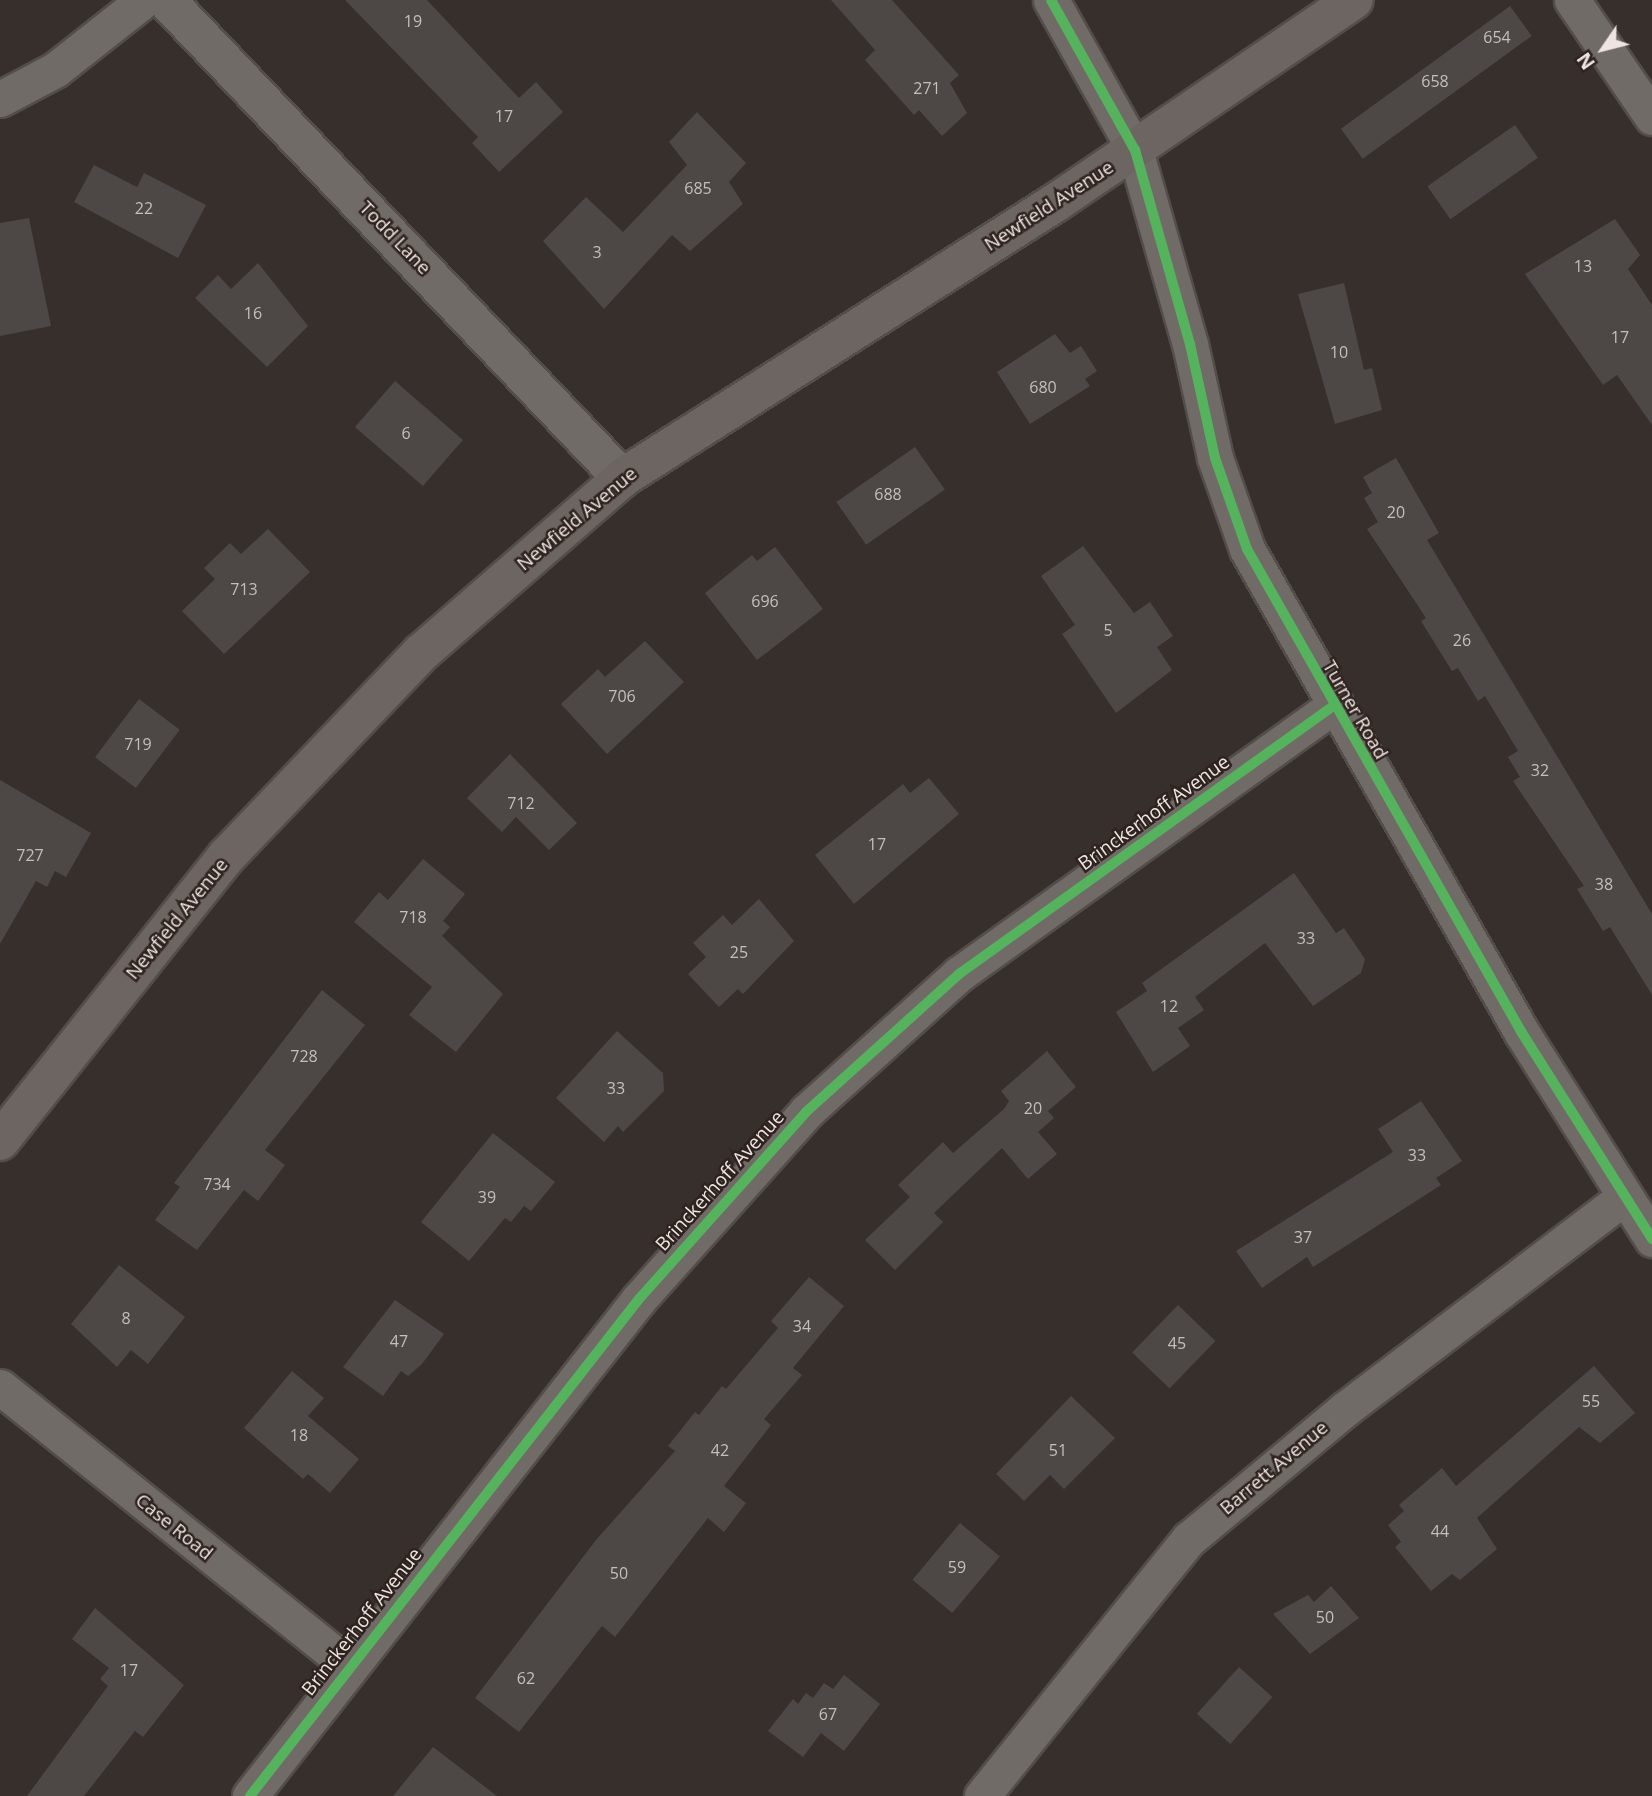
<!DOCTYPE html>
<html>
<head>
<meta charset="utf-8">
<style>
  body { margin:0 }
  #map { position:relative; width:1652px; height:1796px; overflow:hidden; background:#362f2c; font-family:"Open Sans",sans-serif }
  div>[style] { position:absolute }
  .building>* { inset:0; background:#4d4846; transform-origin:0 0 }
  .roads { filter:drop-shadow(2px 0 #534d4b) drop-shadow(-2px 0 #534d4b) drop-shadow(0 2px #534d4b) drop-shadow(0 -2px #534d4b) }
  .minor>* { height:35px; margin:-17.5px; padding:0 17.5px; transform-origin:17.5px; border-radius:17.5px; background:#716b68 }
  .tertiary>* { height:38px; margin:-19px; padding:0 19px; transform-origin:19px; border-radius:19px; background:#716b68 }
  .secondary>* { height:38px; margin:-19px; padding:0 19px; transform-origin:19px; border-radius:19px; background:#6d6562 }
  .cycleway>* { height:10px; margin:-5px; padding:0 5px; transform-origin:5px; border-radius:5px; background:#56b35d }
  span { translate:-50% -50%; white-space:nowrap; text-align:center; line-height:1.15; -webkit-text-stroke:5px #2f231f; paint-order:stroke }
  .number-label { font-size:16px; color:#c6bebc }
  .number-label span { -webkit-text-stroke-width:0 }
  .street-label { font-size:19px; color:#eee5e3 }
  .north { position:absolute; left:1568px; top:14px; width:70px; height:70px; -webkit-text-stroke:5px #2f231f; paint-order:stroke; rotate:235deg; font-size:19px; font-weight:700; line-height:28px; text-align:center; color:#eee5e3 }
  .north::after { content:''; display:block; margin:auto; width:24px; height:32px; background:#eee5e3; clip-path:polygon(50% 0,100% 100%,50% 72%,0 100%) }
</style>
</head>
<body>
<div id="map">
  <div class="building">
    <div style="clip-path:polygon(345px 0,427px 0,519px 98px,536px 82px,563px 112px,499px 172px,472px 143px,478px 137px)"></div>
    <div style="clip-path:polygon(831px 0,892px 0,959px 75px,950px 83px,967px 113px,942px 136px,919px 110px,914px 115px,865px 60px,875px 50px)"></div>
    <div style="left:1510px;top:6px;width:37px;height:209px;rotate:54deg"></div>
    <div style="clip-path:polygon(697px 112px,746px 163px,729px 182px,743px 204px,690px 251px,672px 235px,604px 309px,543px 241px,586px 197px,623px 232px,687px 165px,669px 142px)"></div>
    <div style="left:1515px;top:125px;width:40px;height:107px;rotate:55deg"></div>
    <div style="clip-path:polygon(94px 165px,137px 187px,144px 173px,206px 205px,178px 258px,74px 202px)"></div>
    <div style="clip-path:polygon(29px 218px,51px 326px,0 336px,0 223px)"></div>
    <div style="clip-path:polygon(1615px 219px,1640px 255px,1628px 269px,1652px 305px,1652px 425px,1617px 375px,1603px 385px,1525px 274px)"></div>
    <div style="clip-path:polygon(258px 263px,308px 326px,267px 367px,195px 298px,218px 275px,231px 289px)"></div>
    <div style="clip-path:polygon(1344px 283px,1364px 370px,1372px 368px,1382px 410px,1335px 424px,1298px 294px)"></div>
    <div style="clip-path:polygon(1055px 334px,1070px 353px,1081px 346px,1097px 371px,1085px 379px,1090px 386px,1030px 424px,997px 372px)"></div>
    <div style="left:395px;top:381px;width:90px;height:61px;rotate:41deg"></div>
    <div style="left:915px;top:447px;width:52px;height:96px;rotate:55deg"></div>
    <div style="clip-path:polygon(1396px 458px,1439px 533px,1427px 540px,1652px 914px,1652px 995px,1610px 927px,1603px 931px,1577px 889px,1584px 886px,1513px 781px,1520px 777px,1508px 757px,1518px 751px,1485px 696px,1478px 701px,1458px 668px,1452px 671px,1421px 621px,1426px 618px,1367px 529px,1378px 522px,1364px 498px,1372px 493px,1363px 477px)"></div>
    <div style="clip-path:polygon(268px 529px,310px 572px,224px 654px,182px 611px,215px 579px,204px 568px,230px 543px,241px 554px)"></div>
    <div style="clip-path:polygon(1083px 546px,1134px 613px,1150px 602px,1173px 636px,1157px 647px,1172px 670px,1116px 713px,1062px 634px,1075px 625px,1041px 576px)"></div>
    <div style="clip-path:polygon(775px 547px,823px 609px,757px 660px,705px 593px,752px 555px,757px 561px)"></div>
    <div style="clip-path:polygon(645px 641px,684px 682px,607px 754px,561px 704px,598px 669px,605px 677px)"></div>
    <div style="left:139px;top:699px;width:51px;height:73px;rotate:37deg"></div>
    <div style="clip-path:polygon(510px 754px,577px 823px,549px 850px,516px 817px,502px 832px,467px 798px)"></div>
    <div style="clip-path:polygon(929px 778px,959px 814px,854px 904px,815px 855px,903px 784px,910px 793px)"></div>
    <div style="clip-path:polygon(0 780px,91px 833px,66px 877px,55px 871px,47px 887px,36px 881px,0 944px)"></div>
    <div style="clip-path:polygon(423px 859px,465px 894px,443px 921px,450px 927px,442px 936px,503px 994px,456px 1052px,409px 1015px,432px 987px,354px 922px,379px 892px,388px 900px)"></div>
    <div style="clip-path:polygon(1294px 873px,1336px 933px,1344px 928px,1365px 959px,1361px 973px,1313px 1006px,1265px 943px,1195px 997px,1204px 1010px,1178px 1028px,1190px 1046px,1153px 1072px,1116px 1012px,1147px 991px,1142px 983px)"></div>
    <div style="clip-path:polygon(759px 899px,794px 941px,743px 994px,738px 989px,719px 1007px,688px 974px,706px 957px,693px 943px,723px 915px,732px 925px)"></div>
    <div style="clip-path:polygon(322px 990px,365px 1025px,265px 1150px,285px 1165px,258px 1201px,244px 1190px,197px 1250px,155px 1220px,180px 1187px,174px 1183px)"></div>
    <div style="clip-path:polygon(617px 1031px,663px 1073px,664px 1091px,623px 1132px,618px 1126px,604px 1142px,556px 1098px)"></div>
    <div style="clip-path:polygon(1047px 1051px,1076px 1087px,1048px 1111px,1054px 1118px,1038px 1132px,1057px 1154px,1028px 1179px,1002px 1148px,934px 1213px,943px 1222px,895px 1270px,865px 1240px,910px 1197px,898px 1185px,943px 1142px,953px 1153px,1004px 1109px,1009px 1101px,1001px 1091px)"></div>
    <div style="clip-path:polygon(1421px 1101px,1462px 1161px,1436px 1178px,1441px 1185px,1313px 1267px,1307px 1257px,1262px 1288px,1236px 1251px,1393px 1152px,1378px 1129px)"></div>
    <div style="clip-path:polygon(493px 1133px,555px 1182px,531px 1211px,524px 1206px,511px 1222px,505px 1218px,469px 1261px,421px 1222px)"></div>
    <div style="clip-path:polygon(119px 1265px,185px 1317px,148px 1364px,131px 1350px,117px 1367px,71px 1324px)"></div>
    <div style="clip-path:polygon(809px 1277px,844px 1306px,793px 1368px,802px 1375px,764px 1419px,771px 1425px,724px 1486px,746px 1503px,724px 1532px,708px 1518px,615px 1637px,602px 1626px,519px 1732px,475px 1698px,596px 1540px,675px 1451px,668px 1446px,695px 1412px,699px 1415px,722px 1386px,726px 1389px,778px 1328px,771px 1321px)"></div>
    <div style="clip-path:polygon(395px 1300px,444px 1334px,422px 1364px,408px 1376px,401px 1371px,383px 1396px,343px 1367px)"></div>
    <div style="left:1178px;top:1305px;width:52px;height:66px;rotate:44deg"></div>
    <div style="clip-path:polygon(1594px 1366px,1635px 1413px,1600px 1443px,1579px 1427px,1477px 1518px,1497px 1549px,1460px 1580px,1452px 1574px,1431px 1591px,1395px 1547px,1401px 1542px,1388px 1525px,1404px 1511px,1399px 1505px,1442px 1468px,1456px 1486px)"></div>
    <div style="clip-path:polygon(292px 1371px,324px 1398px,308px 1416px,359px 1459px,330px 1493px,308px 1474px,303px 1479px,244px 1428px)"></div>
    <div style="clip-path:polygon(1071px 1396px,1115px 1438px,1064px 1489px,1050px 1475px,1024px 1501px,996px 1474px)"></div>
    <div style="left:960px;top:1523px;width:52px;height:74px;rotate:40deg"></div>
    <div style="clip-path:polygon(1331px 1586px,1359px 1618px,1310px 1654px,1273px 1614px,1308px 1595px,1314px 1602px)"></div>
    <div style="clip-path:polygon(95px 1608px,184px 1685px,143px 1737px,135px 1731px,84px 1796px,27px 1796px,108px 1686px,100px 1679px,109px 1668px,72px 1639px)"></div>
    <div style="left:1239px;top:1667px;width:45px;height:63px;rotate:42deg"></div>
    <div style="clip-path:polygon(844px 1675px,880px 1704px,844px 1751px,821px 1733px,803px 1757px,768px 1731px,793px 1699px,798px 1704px,806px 1693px,813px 1698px,824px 1683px,833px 1689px)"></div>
    <div style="clip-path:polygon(433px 1747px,497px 1796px,393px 1796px)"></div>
  </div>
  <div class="roads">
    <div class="minor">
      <div style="left:1051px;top:0;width:172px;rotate:60.8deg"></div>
      <div style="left:1135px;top:150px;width:202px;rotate:74.2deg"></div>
      <div style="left:1190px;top:344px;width:117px;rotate:77.6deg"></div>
      <div style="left:1215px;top:458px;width:96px;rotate:70.6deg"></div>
      <div style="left:1247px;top:549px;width:557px;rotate:60.4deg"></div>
      <div style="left:1522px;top:1033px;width:244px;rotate:57.7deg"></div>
      <div style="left:1572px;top:0;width:142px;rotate:55.6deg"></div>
      <div style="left:0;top:99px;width:62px;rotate:-27.8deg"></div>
      <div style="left:55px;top:70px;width:113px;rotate:-38.2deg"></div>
      <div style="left:0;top:1387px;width:447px;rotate:38.6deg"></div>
      <div style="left:250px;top:1796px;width:631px;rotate:-51.95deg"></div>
      <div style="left:639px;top:1299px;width:252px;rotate:-48.2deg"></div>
      <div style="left:807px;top:1111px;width:205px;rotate:-42deg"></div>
      <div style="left:959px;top:974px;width:459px;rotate:-35.6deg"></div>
      <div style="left:982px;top:1796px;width:330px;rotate:-51.2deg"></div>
      <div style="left:1189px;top:1539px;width:203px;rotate:-39.8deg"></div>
      <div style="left:1345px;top:1409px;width:348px;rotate:-37.2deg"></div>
    </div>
    <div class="tertiary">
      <div style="left:166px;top:0;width:661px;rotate:46.35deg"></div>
    </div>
    <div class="secondary">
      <div style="left:0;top:1141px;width:364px;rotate:-51.5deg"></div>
      <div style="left:227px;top:856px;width:281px;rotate:-46.3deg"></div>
      <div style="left:421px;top:653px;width:267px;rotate:-41deg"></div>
      <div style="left:622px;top:478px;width:513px;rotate:-32.42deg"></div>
      <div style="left:1055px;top:203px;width:361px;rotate:-34.2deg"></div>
    </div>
  </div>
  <div class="cycleway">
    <div style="left:1051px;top:0;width:172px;rotate:60.8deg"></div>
    <div style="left:1135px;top:150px;width:202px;rotate:74.2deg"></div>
    <div style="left:1190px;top:344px;width:117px;rotate:77.6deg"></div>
    <div style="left:1215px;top:458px;width:96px;rotate:70.6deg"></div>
    <div style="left:1247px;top:549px;width:557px;rotate:60.4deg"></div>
    <div style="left:1522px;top:1033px;width:244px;rotate:57.7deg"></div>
    <div style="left:250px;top:1796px;width:631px;rotate:-51.95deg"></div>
    <div style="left:639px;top:1299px;width:252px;rotate:-48.2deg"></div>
    <div style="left:807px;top:1111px;width:205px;rotate:-42deg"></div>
    <div style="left:959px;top:974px;width:459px;rotate:-35.6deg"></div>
  </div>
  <div class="number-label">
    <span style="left:413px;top:21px">19</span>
    <span style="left:1497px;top:37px">654</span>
    <span style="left:1435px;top:81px">658</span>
    <span style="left:927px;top:88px">271</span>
    <span style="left:504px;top:116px">17</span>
    <span style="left:698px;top:188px">685</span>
    <span style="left:144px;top:208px">22</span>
    <span style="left:597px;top:252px">3</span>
    <span style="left:1583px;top:266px">13</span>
    <span style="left:253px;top:313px">16</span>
    <span style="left:1620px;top:337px">17</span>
    <span style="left:1339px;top:352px">10</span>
    <span style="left:1043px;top:387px">680</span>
    <span style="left:406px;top:433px">6</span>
    <span style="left:888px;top:494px">688</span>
    <span style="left:1396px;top:512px">20</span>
    <span style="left:244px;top:589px">713</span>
    <span style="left:765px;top:601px">696</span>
    <span style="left:1108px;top:630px">5</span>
    <span style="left:1462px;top:640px">26</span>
    <span style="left:622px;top:696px">706</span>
    <span style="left:138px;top:744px">719</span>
    <span style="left:1540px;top:770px">32</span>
    <span style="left:521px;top:803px">712</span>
    <span style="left:877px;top:844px">17</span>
    <span style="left:30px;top:855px">727</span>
    <span style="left:1604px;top:884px">38</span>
    <span style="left:413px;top:917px">718</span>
    <span style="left:1306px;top:938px">33</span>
    <span style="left:739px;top:952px">25</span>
    <span style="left:1169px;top:1006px">12</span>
    <span style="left:304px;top:1056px">728</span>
    <span style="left:616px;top:1088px">33</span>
    <span style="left:1033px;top:1108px">20</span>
    <span style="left:1417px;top:1155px">33</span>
    <span style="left:217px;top:1184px">734</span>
    <span style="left:487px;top:1197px">39</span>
    <span style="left:1303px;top:1237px">37</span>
    <span style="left:126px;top:1318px">8</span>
    <span style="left:802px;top:1326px">34</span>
    <span style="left:399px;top:1341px">47</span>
    <span style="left:1177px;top:1343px">45</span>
    <span style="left:1591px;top:1401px">55</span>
    <span style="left:299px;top:1435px">18</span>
    <span style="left:720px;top:1450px">42</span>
    <span style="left:1058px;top:1450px">51</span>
    <span style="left:1440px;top:1531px">44</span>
    <span style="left:957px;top:1567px">59</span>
    <span style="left:619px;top:1573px">50</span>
    <span style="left:1325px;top:1617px">50</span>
    <span style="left:129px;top:1670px">17</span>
    <span style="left:526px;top:1678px">62</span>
    <span style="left:828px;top:1714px">67</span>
  </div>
  <div class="street-label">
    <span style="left:1049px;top:206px;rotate:-33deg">Newfield Avenue</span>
    <span style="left:395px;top:238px;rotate:46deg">Todd Lane</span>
    <span style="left:577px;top:519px;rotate:-40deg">Newfield Avenue</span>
    <span style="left:1355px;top:710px;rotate:60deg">Turner Road</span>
    <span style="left:1154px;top:813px;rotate:-36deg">Brinckerhoff Avenue</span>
    <span style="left:177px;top:919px;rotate:-51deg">Newfield Avenue</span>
    <span style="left:720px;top:1181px;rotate:-48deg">Brinckerhoff Avenue</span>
    <span style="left:1274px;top:1468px;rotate:-40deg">Barrett Avenue</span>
    <span style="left:174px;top:1527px;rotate:39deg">Case Road</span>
    <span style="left:362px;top:1622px;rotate:-52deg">Brinckerhoff Avenue</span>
  </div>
  <div class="north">N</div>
</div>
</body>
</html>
